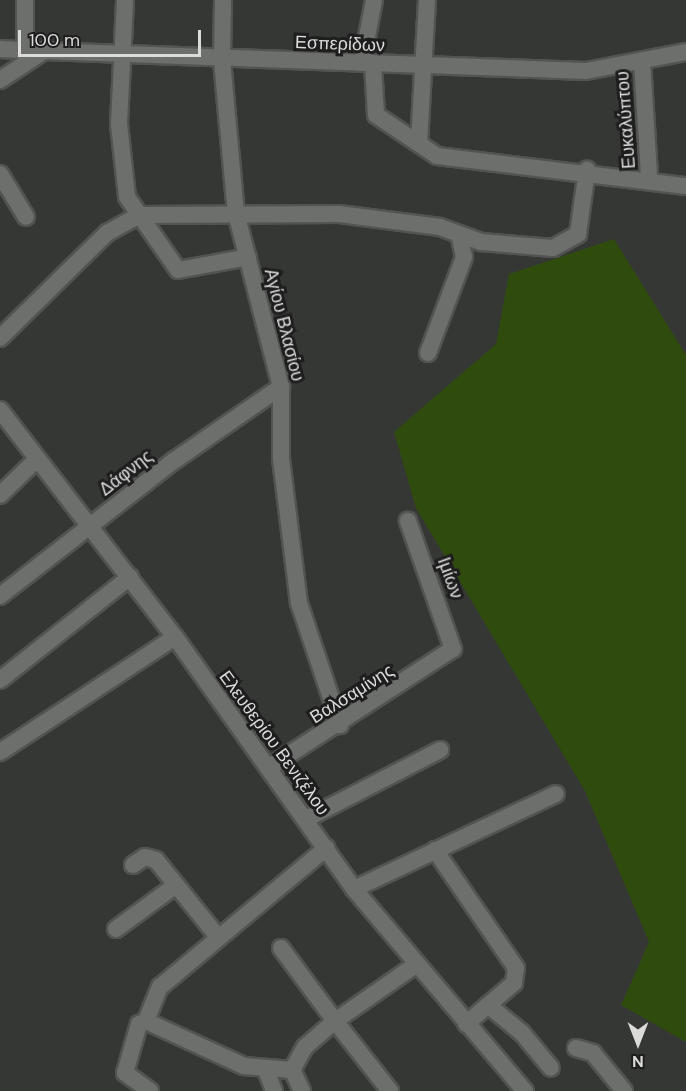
<!DOCTYPE html>
<html>
<head>
<meta charset="utf-8">
<style>
  body { margin:0 }
  #map { position:relative; width:686px; height:1091px; overflow:hidden; background:#353734; font-family:"DM Sans",sans-serif }
  div>[style] { position:absolute }
  .green>* { inset:0; background:#304b0e }
  .roads { filter:drop-shadow(2px 0 #525451) drop-shadow(-2px 0 #525451) drop-shadow(0 2px #525451) drop-shadow(0 -2px #525451) }
  .minor>* { height:16px; margin:-8px; padding:0 8px; transform-origin:8px; border-radius:8px; background:#6d6f6c }
  span { translate:-50% -50%; white-space:nowrap; text-align:center; line-height:1.15; -webkit-text-stroke:6px #1d1e1d; paint-order:stroke }
  .street-label { font-size:18px; color:#dbdcda }
  .north { position:absolute; left:608px; top:1013px; width:60px; height:60px; -webkit-text-stroke:4px #1d1e1d; paint-order:stroke; rotate:180deg; font-size:16px; font-weight:700; line-height:24px; text-align:center; color:#dbdcda }
  .north::after { content:''; display:block; margin:auto; width:21px; height:27px; background:#dbdcda; clip-path:polygon(50% 0,100% 100%,50% 72%,0 100%) }
  .scale { position:absolute; left:18px; top:30px; width:183px; height:27px; box-sizing:border-box; border:3px solid #dbdcda; border-top:0; padding-left:8px; font-size:18px; line-height:21px; white-space:nowrap; color:#dbdcda; -webkit-text-stroke:4px #1d1e1d; paint-order:stroke }
</style>
</head>
<body>
<div id="map">
  <div class="green">
    <div style="clip-path:polygon(614px 239px,686px 355px,686px 1042px,621px 1005px,649px 942px,585px 791px,416px 508px,394px 432px,496px 344px,509px 274px)"></div>
  </div>
  <div class="roads">
    <div class="minor">
      <div style="left:223px;top:0;width:60px;rotate:91deg"></div>
      <div style="left:222px;top:60px;width:154px;rotate:84.8deg"></div>
      <div style="left:236px;top:213px;width:180px;rotate:75.5deg"></div>
      <div style="left:281px;top:387px;width:72px;rotate:90deg"></div>
      <div style="left:281px;top:459px;width:145px;rotate:82.9deg"></div>
      <div style="left:299px;top:603px;width:129px;rotate:71.4deg"></div>
      <div style="left:125px;top:1px;width:123px;rotate:92.8deg"></div>
      <div style="left:119px;top:124px;width:73px;rotate:83.7deg"></div>
      <div style="left:127px;top:197px;width:89px;rotate:55.1deg"></div>
      <div style="left:178px;top:270px;width:71px;rotate:-10.5deg"></div>
      <div style="left:0;top:49px;width:35px;rotate:3deg"></div>
      <div style="left:25px;top:50px;width:50px;rotate:-90deg"></div>
      <div style="left:642px;top:61px;width:116px;rotate:86.5deg"></div>
      <div style="left:362px;top:63px;width:64px;rotate:-79.2deg"></div>
      <div style="left:373px;top:63px;width:52px;rotate:86.7deg"></div>
      <div style="left:376px;top:115px;width:73px;rotate:33.9deg"></div>
      <div style="left:437px;top:156px;width:251px;rotate:6.9deg"></div>
      <div style="left:0;top:80px;width:53px;rotate:-33.4deg"></div>
      <div style="left:44px;top:51px;width:542px;rotate:2.11deg"></div>
      <div style="left:586px;top:71px;width:102px;rotate:-10.8deg"></div>
      <div style="left:419px;top:143px;width:143px;rotate:-86.8deg"></div>
      <div style="left:0;top:174px;width:50px;rotate:58.8deg"></div>
      <div style="left:0;top:338px;width:150px;rotate:-44.5deg"></div>
      <div style="left:107px;top:233px;width:38px;rotate:-29deg"></div>
      <div style="left:140px;top:215px;width:199px;rotate:-0.3deg"></div>
      <div style="left:339px;top:214px;width:102px;rotate:7.3deg"></div>
      <div style="left:440px;top:227px;width:44px;rotate:20.1deg"></div>
      <div style="left:481px;top:242px;width:72px;rotate:4.8deg"></div>
      <div style="left:553px;top:248px;width:29px;rotate:-29deg"></div>
      <div style="left:578px;top:234px;width:65px;rotate:-82deg"></div>
      <div style="left:428px;top:353px;width:103px;rotate:-69.4deg"></div>
      <div style="left:464px;top:257px;width:19px;rotate:-102deg"></div>
      <div style="left:0;top:410px;width:287px;rotate:52.4deg"></div>
      <div style="left:175px;top:637px;width:309px;rotate:54.6deg"></div>
      <div style="left:354px;top:889px;width:265px;rotate:49.8deg"></div>
      <div style="left:0;top:495px;width:52px;rotate:-44.2deg"></div>
      <div style="left:0;top:596px;width:222px;rotate:-37.9deg"></div>
      <div style="left:175px;top:460px;width:129px;rotate:-34.6deg"></div>
      <div style="left:0;top:680px;width:166px;rotate:-38.4deg"></div>
      <div style="left:0;top:752px;width:209px;rotate:-33.3deg"></div>
      <div style="left:268px;top:768px;width:220px;rotate:-32.8deg"></div>
      <div style="left:453px;top:649px;width:136px;rotate:-109.4deg"></div>
      <div style="left:306px;top:819px;width:151px;rotate:-27.2deg"></div>
      <div style="left:435px;top:850px;width:143px;rotate:55.5deg"></div>
      <div style="left:516px;top:968px;width:15px;rotate:98deg"></div>
      <div style="left:514px;top:983px;width:63px;rotate:139.5deg"></div>
      <div style="left:133px;top:865px;width:14px;rotate:-34deg"></div>
      <div style="left:145px;top:857px;width:11px;rotate:15deg"></div>
      <div style="left:156px;top:860px;width:97px;rotate:51.2deg"></div>
      <div style="left:354px;top:889px;width:223px;rotate:-25.2deg"></div>
      <div style="left:116px;top:929px;width:74px;rotate:-36.3deg"></div>
      <div style="left:281px;top:948px;width:91px;rotate:53.5deg"></div>
      <div style="left:335px;top:1021px;width:100px;rotate:-34.8deg"></div>
      <div style="left:488px;top:1005px;width:44px;rotate:39.5deg"></div>
      <div style="left:522px;top:1033px;width:45px;rotate:50.4deg"></div>
      <div style="left:146px;top:1021px;width:37px;rotate:-68deg"></div>
      <div style="left:160px;top:987px;width:217px;rotate:-39.9deg"></div>
      <div style="left:576px;top:1048px;width:18px;rotate:16deg"></div>
      <div style="left:593px;top:1053px;width:49px;rotate:50.8deg"></div>
      <div style="left:266px;top:1070px;width:22px;rotate:69deg"></div>
      <div style="left:150px;top:1091px;width:31px;rotate:-144deg"></div>
      <div style="left:125px;top:1073px;width:51px;rotate:-74.1deg"></div>
      <div style="left:139px;top:1024px;width:8px;rotate:-23deg"></div>
      <div style="left:146px;top:1021px;width:108px;rotate:24.7deg"></div>
      <div style="left:244px;top:1066px;width:48px;rotate:4.8deg"></div>
      <div style="left:302px;top:1091px;width:23px;rotate:-115deg"></div>
      <div style="left:292px;top:1070px;width:26px;rotate:-61deg"></div>
      <div style="left:305px;top:1047px;width:40px;rotate:-41deg"></div>
      <div style="left:335px;top:1021px;width:89px;rotate:51.8deg"></div>
    </div>
  </div>
  <div class="street-label">
    <span style="left:340px;top:44px;rotate:2deg">Εσπερίδων</span>
    <span style="left:626px;top:120px;rotate:-94deg">Ευκαλύπτου</span>
    <span style="left:284px;top:325px;rotate:76deg">Αγίου Βλασίου</span>
    <span style="left:126px;top:473px;rotate:-38deg">Δάφνης</span>
    <span style="left:450px;top:578px;rotate:70deg">Ιμίων</span>
    <span style="left:352px;top:694px;rotate:-32deg">Βαλσαμίνης</span>
    <span style="left:274px;top:743px;rotate:54deg">Ελευθερίου Βενιζέλου</span>
  </div>
  <div class="north">N</div>
  <div class="scale">100 m</div>
</div>
</body>
</html>
